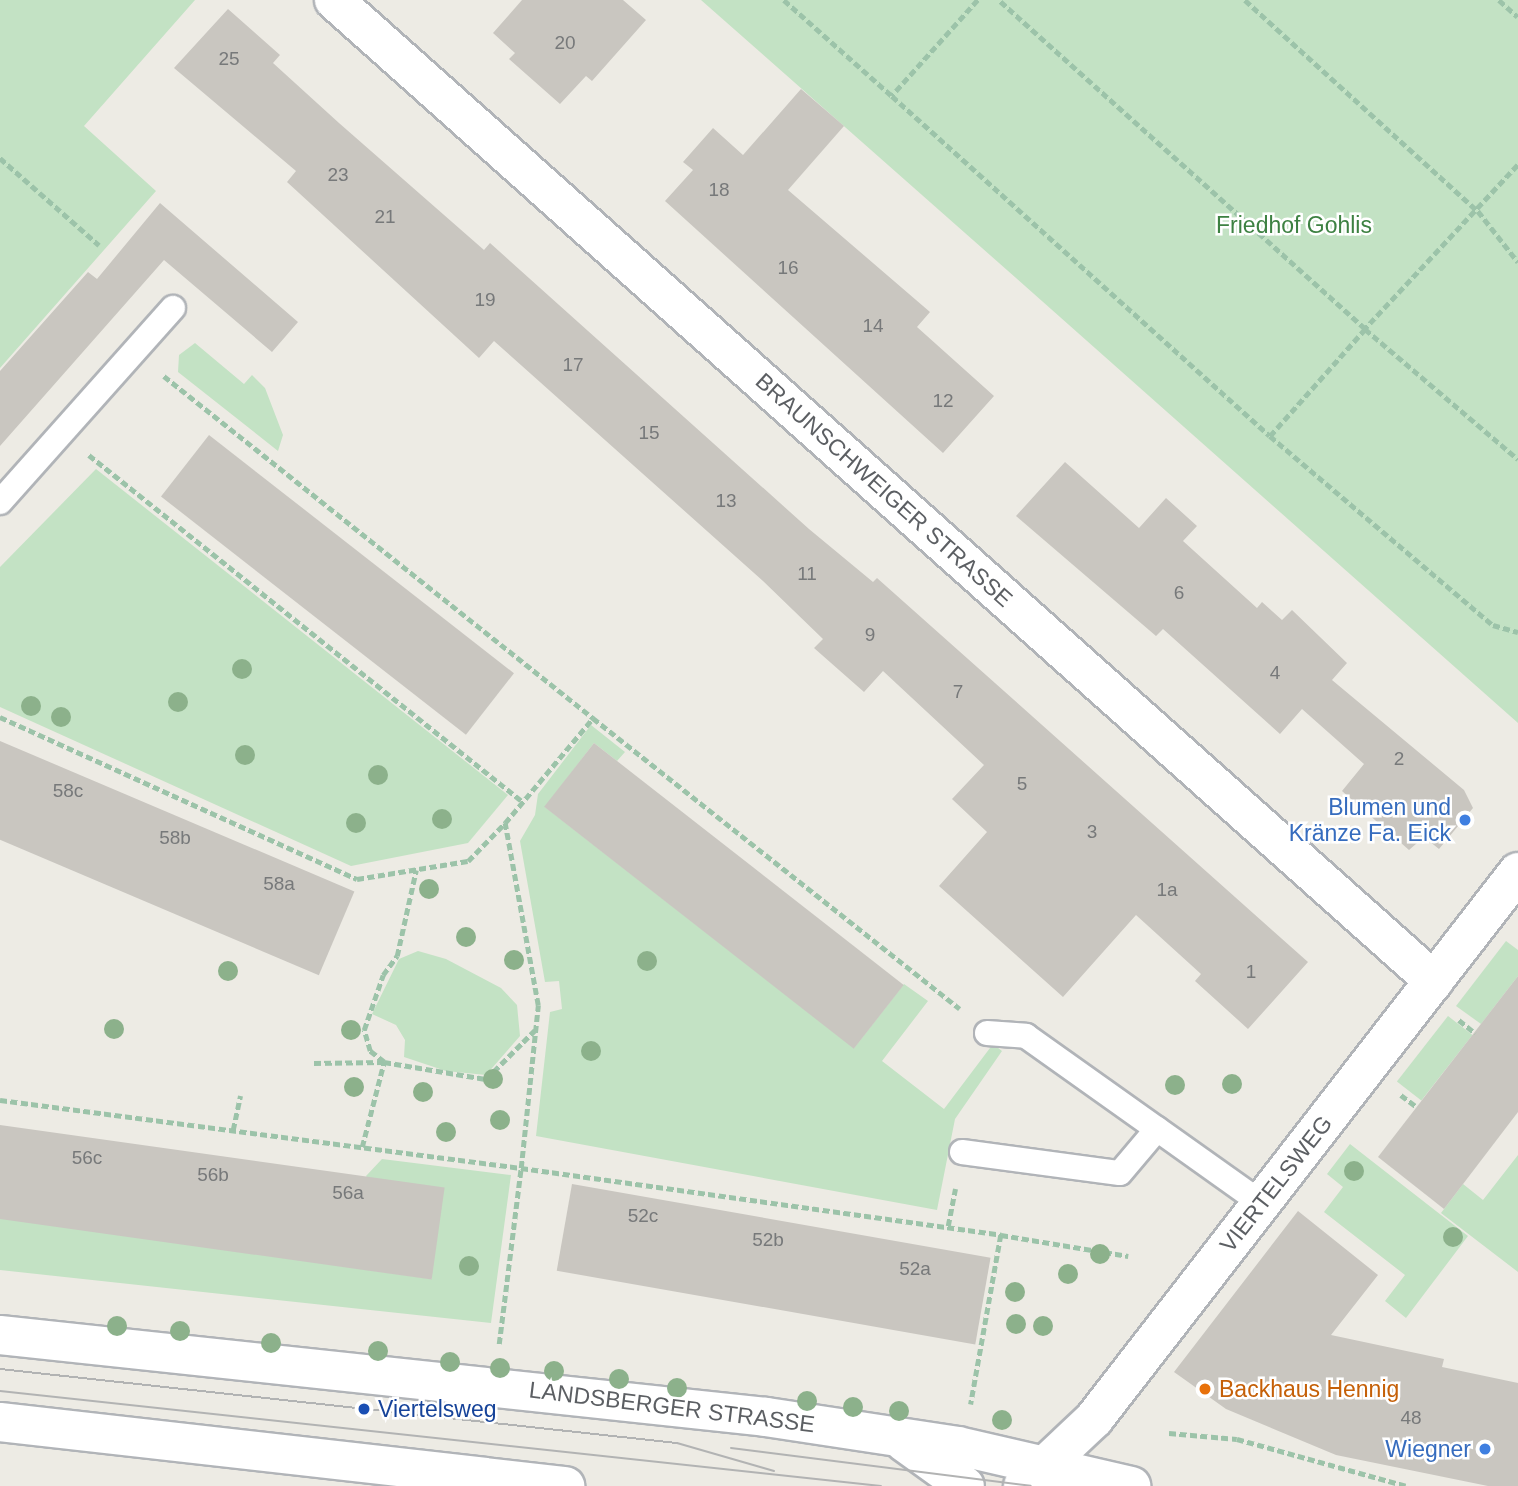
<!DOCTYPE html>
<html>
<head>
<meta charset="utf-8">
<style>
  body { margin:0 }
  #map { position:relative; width:1518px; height:1486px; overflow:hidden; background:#edebe4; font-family:Arial,sans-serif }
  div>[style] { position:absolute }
  .green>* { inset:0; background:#c3e2c4; transform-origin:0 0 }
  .building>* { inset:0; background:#c9c6c0; transform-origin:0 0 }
  .path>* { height:4.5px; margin-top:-2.25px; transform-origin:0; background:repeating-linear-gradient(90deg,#9cc3a9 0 7px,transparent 0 10.5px) }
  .roads { filter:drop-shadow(2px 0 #b1b4b8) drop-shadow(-2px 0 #b1b4b8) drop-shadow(0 2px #b1b4b8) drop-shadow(0 -2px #b1b4b8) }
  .lane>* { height:24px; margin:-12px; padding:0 12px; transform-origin:12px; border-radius:12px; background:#fff }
  .street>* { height:38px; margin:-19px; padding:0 19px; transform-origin:19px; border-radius:19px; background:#fff }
  .secondary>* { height:38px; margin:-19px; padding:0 19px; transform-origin:19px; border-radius:19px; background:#fff }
  .tram>* { height:2px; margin:-1px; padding:0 1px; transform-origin:1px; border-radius:1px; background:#b2b3b3 }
  .trees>* { width:20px; height:20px; margin:-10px; border-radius:50%; background:#8cb18b }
  .dots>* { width:19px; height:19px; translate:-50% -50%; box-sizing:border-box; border:4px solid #fff; border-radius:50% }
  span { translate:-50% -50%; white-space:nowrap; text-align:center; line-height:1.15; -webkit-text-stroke:5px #fff; paint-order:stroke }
  .number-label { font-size:19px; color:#77797a }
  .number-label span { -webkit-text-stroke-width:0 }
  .park-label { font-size:23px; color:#3d8142 }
  .street-label { font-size:23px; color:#5c5f63 }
  .shop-label { font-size:23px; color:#366cbe }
  .right { translate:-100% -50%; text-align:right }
  .food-label { font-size:23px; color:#c56008 }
  .left { translate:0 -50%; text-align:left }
  .transit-label { font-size:23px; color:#164399 }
</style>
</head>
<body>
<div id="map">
  <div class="green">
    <div style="clip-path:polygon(0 0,195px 0,84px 126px,156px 191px,0 368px)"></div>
    <div style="clip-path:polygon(701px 0,1518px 0,1518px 723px,999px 263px)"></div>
    <div style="clip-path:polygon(195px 343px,244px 384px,252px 375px,265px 388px,283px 435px,278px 451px,178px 372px,179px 355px)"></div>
    <div style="clip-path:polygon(96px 469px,508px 795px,468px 843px,351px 866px,0 707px,0 567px)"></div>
    <div style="clip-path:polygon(591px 725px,625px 752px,617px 761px,594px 743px,545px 807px,854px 1048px,904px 984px,928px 1001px,882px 1061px,944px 1109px,993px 1044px,1002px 1051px,955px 1119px,937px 1210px,536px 1136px,550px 1012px,562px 1009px,559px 981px,545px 982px,520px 841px,535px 815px,538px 794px)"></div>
    <div style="clip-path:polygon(1506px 941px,1518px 950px,1518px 976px,1481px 1024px,1456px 1006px)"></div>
    <div style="clip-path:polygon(418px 951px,446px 959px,501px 988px,517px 1005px,520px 1036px,486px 1075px,446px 1071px,404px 1057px,405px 1040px,396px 1025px,372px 1014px,399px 959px)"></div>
    <div style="left:1448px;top:1016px;width:31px;height:83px;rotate:38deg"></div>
    <div style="clip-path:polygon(1350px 1144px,1468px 1236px,1406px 1318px,1385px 1301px,1405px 1275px,1324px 1212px,1343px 1187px,1327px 1174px)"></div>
    <div style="clip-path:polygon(1518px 1155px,1518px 1272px,1441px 1213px,1463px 1184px,1483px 1200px)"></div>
    <div style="clip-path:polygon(382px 1159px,511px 1175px,491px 1323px,0 1270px,0 1218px,432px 1279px,366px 1176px)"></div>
  </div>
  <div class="building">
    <div style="clip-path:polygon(522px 0,623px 0,646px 20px,592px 81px,586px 76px,560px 104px,509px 59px,515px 53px,493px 33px)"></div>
    <div style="clip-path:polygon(228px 9px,280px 55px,273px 63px,339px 123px,484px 250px,490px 243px,809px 529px,873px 582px,877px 578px,1308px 962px,1248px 1029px,1195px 981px,1201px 974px,1136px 915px,1063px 997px,939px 886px,987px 832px,952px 799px,984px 765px,883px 671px,864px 692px,814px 648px,823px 639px,763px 581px,494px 341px,479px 358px,287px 182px,296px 171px,174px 68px)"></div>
    <div style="clip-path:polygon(801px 89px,844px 126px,788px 190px,930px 312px,917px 327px,994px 396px,943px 453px,665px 201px,693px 170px,683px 162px,713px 128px,743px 155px)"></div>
    <div style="clip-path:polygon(160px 203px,298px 322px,272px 352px,164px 260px,0 446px,0 371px,88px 272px,97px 279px)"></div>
    <div style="left:209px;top:435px;width:387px;height:78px;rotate:38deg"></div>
    <div style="clip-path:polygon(1065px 462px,1139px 528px,1166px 498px,1197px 526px,1183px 541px,1257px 608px,1262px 602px,1282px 620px,1292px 610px,1347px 663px,1332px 680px,1464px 790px,1473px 808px,1439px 849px,1424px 837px,1409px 850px,1342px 791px,1364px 764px,1302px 709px,1280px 734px,1163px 629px,1156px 636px,1016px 516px)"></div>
    <div style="left:0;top:741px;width:385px;height:91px;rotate:23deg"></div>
    <div style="left:594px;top:743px;width:393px;height:81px;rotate:38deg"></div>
    <div style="clip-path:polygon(1518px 976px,1518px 1112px,1444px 1209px,1378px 1157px)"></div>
    <div style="left:0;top:1125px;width:449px;height:93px;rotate:8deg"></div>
    <div style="left:572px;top:1184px;width:425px;height:88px;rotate:10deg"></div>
    <div style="clip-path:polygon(1298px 1211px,1378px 1275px,1331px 1335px,1444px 1359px,1442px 1367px,1518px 1383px,1518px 1486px,1488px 1486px,1336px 1455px,1226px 1409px,1174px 1372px)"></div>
  </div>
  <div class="path">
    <div style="left:784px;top:0;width:144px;rotate:41.6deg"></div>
    <div style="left:978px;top:0;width:129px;rotate:131.9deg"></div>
    <div style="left:892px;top:96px;width:508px;rotate:41.97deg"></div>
    <div style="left:1270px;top:436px;width:143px;rotate:-48.4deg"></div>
    <div style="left:1365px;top:329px;width:493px;rotate:-138.1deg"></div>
    <div style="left:1245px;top:0;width:314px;rotate:42.2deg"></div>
    <div style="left:1478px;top:211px;width:65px;rotate:51.9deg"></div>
    <div style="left:1499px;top:0;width:25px;rotate:42deg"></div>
    <div style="left:0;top:158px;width:132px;rotate:41.3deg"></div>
    <div style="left:1518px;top:165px;width:224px;rotate:133deg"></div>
    <div style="left:1365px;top:329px;width:201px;rotate:40.4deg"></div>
    <div style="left:164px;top:376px;width:549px;rotate:38.56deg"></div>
    <div style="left:1270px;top:436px;width:292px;rotate:40.3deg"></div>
    <div style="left:1493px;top:625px;width:26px;rotate:16deg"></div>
    <div style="left:89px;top:455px;width:556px;rotate:38.64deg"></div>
    <div style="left:0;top:717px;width:392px;rotate:24.4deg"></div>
    <div style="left:357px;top:879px;width:112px;rotate:-9.2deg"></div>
    <div style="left:468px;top:861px;width:53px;rotate:-45.8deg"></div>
    <div style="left:1459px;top:1020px;width:21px;rotate:39deg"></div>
    <div style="left:314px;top:1063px;width:70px;rotate:-0.8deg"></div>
    <div style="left:384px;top:1062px;width:103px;rotate:9.5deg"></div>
    <div style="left:486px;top:1079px;width:69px;rotate:-45deg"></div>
    <div style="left:1401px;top:1095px;width:20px;rotate:37deg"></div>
    <div style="left:0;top:1100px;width:525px;rotate:7.44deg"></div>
    <div style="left:521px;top:1168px;width:164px;rotate:-84deg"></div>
    <div style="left:538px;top:1005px;width:185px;rotate:-100.3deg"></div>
    <div style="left:505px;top:823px;width:137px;rotate:-50deg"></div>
    <div style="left:593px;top:718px;width:468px;rotate:38.4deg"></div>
    <div style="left:233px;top:1130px;width:35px;rotate:-78deg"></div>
    <div style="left:362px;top:1147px;width:88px;rotate:-75.5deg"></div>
    <div style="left:384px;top:1062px;width:18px;rotate:-142deg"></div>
    <div style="left:370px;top:1051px;width:22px;rotate:-106deg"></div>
    <div style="left:364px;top:1030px;width:58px;rotate:-70.9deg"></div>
    <div style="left:383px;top:975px;width:24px;rotate:-54deg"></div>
    <div style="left:397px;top:956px;width:88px;rotate:-77.5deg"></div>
    <div style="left:948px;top:1226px;width:38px;rotate:-79deg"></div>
    <div style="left:1001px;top:1235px;width:129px;rotate:9.4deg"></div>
    <div style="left:499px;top:1344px;width:177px;rotate:-82.9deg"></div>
    <div style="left:521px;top:1168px;width:485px;rotate:7.9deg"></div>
    <div style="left:1001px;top:1235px;width:172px;rotate:100.1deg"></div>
    <div style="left:1169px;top:1433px;width:68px;rotate:5deg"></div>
    <div style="left:1237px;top:1439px;width:175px;rotate:15.5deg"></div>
  </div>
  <div class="roads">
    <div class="lane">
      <div style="left:0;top:502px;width:260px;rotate:-48.3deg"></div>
      <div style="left:987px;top:1033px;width:39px;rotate:4deg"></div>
      <div style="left:1026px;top:1036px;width:161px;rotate:35.4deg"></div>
      <div style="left:962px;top:1152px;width:159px;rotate:7.6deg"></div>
      <div style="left:1120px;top:1173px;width:57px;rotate:-49.9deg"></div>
      <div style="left:1157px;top:1129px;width:128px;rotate:35.4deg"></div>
    </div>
    <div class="street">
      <div style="left:334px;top:0;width:1474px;rotate:41.73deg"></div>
      <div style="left:1023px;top:1486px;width:98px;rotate:-43.3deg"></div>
      <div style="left:1094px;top:1419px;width:692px;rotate:-52.22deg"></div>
    </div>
    <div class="secondary">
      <div style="left:0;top:1335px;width:770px;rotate:6.11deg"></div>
      <div style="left:766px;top:1417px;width:194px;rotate:8.6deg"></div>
      <div style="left:958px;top:1446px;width:178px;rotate:13deg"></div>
      <div style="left:0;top:1422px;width:569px;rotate:6.46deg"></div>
      <div style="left:904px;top:1442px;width:75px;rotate:35.8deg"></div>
    </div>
  </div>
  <div class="tram">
    <div style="left:0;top:1369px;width:681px;rotate:6.24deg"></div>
    <div style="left:677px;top:1443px;width:101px;rotate:16.1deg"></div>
    <div style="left:0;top:1391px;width:886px;rotate:6.15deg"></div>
    <div style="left:731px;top:1448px;width:302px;rotate:7.2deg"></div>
  </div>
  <div class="trees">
    <div style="left:242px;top:669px"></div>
    <div style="left:178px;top:702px"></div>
    <div style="left:31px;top:706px"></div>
    <div style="left:61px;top:717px"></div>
    <div style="left:245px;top:755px"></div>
    <div style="left:378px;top:775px"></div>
    <div style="left:442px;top:819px"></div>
    <div style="left:356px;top:823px"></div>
    <div style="left:429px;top:889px"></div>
    <div style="left:466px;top:937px"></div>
    <div style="left:514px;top:960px"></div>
    <div style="left:647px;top:961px"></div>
    <div style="left:228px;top:971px"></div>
    <div style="left:114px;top:1029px"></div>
    <div style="left:351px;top:1030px"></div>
    <div style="left:591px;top:1051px"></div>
    <div style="left:493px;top:1079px"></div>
    <div style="left:1232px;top:1084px"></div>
    <div style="left:1175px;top:1085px"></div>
    <div style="left:354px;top:1087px"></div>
    <div style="left:423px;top:1092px"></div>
    <div style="left:500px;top:1120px"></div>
    <div style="left:446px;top:1132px"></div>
    <div style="left:1354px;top:1171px"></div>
    <div style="left:1453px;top:1237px"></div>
    <div style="left:1100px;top:1254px"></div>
    <div style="left:469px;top:1266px"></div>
    <div style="left:1068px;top:1274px"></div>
    <div style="left:1015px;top:1292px"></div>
    <div style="left:1016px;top:1324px"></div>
    <div style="left:117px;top:1326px"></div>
    <div style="left:1043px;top:1326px"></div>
    <div style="left:180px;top:1331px"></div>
    <div style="left:271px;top:1343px"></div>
    <div style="left:378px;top:1351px"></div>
    <div style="left:450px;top:1362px"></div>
    <div style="left:500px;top:1368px"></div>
    <div style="left:554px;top:1371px"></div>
    <div style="left:619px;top:1379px"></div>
    <div style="left:677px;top:1388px"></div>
    <div style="left:807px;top:1401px"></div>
    <div style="left:853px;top:1407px"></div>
    <div style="left:899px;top:1411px"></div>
    <div style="left:1002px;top:1420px"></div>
  </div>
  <div class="dots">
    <div style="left:1465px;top:820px;background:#3f7fe0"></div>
    <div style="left:1205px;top:1389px;background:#e8710a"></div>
    <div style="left:364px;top:1409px;background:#1a4fb4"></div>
    <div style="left:1485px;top:1449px;background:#3f7fe0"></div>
  </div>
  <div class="number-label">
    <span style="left:565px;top:43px">20</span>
    <span style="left:229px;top:59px">25</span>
    <span style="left:338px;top:175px">23</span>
    <span style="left:719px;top:190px">18</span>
    <span style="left:385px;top:217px">21</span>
    <span style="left:788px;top:268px">16</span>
    <span style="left:485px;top:300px">19</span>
    <span style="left:873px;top:326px">14</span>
    <span style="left:573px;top:365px">17</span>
    <span style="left:943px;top:401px">12</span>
    <span style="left:649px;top:433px">15</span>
    <span style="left:726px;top:501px">13</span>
    <span style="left:807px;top:574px">11</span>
    <span style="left:1179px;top:593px">6</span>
    <span style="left:870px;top:635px">9</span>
    <span style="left:1275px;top:673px">4</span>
    <span style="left:958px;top:692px">7</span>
    <span style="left:1399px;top:759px">2</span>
    <span style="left:1022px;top:784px">5</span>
    <span style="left:68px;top:791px">58c</span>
    <span style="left:1092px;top:832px">3</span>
    <span style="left:175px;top:838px">58b</span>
    <span style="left:279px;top:884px">58a</span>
    <span style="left:1167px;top:890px">1a</span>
    <span style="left:1251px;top:972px">1</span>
    <span style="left:87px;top:1158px">56c</span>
    <span style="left:213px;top:1175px">56b</span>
    <span style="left:348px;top:1193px">56a</span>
    <span style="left:643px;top:1216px">52c</span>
    <span style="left:768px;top:1240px">52b</span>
    <span style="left:915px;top:1269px">52a</span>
    <span style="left:1411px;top:1418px">48</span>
  </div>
  <div class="park-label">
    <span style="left:1294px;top:225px">Friedhof Gohlis</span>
  </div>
  <div class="street-label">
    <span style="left:884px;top:490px;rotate:42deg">BRAUNSCHWEIGER STRASSE</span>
    <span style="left:1276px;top:1184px;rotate:-52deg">VIERTELSWEG</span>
    <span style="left:672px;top:1407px;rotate:7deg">LANDSBERGER STRASSE</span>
  </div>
  <div class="shop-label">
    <span class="right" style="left:1451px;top:820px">Blumen und<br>Kränze Fa. Eick</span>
    <span class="right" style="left:1471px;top:1449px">Wiegner</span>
  </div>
  <div class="food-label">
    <span class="left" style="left:1219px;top:1389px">Backhaus Hennig</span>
  </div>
  <div class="transit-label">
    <span class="left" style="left:378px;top:1409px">Viertelsweg</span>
  </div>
</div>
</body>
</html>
